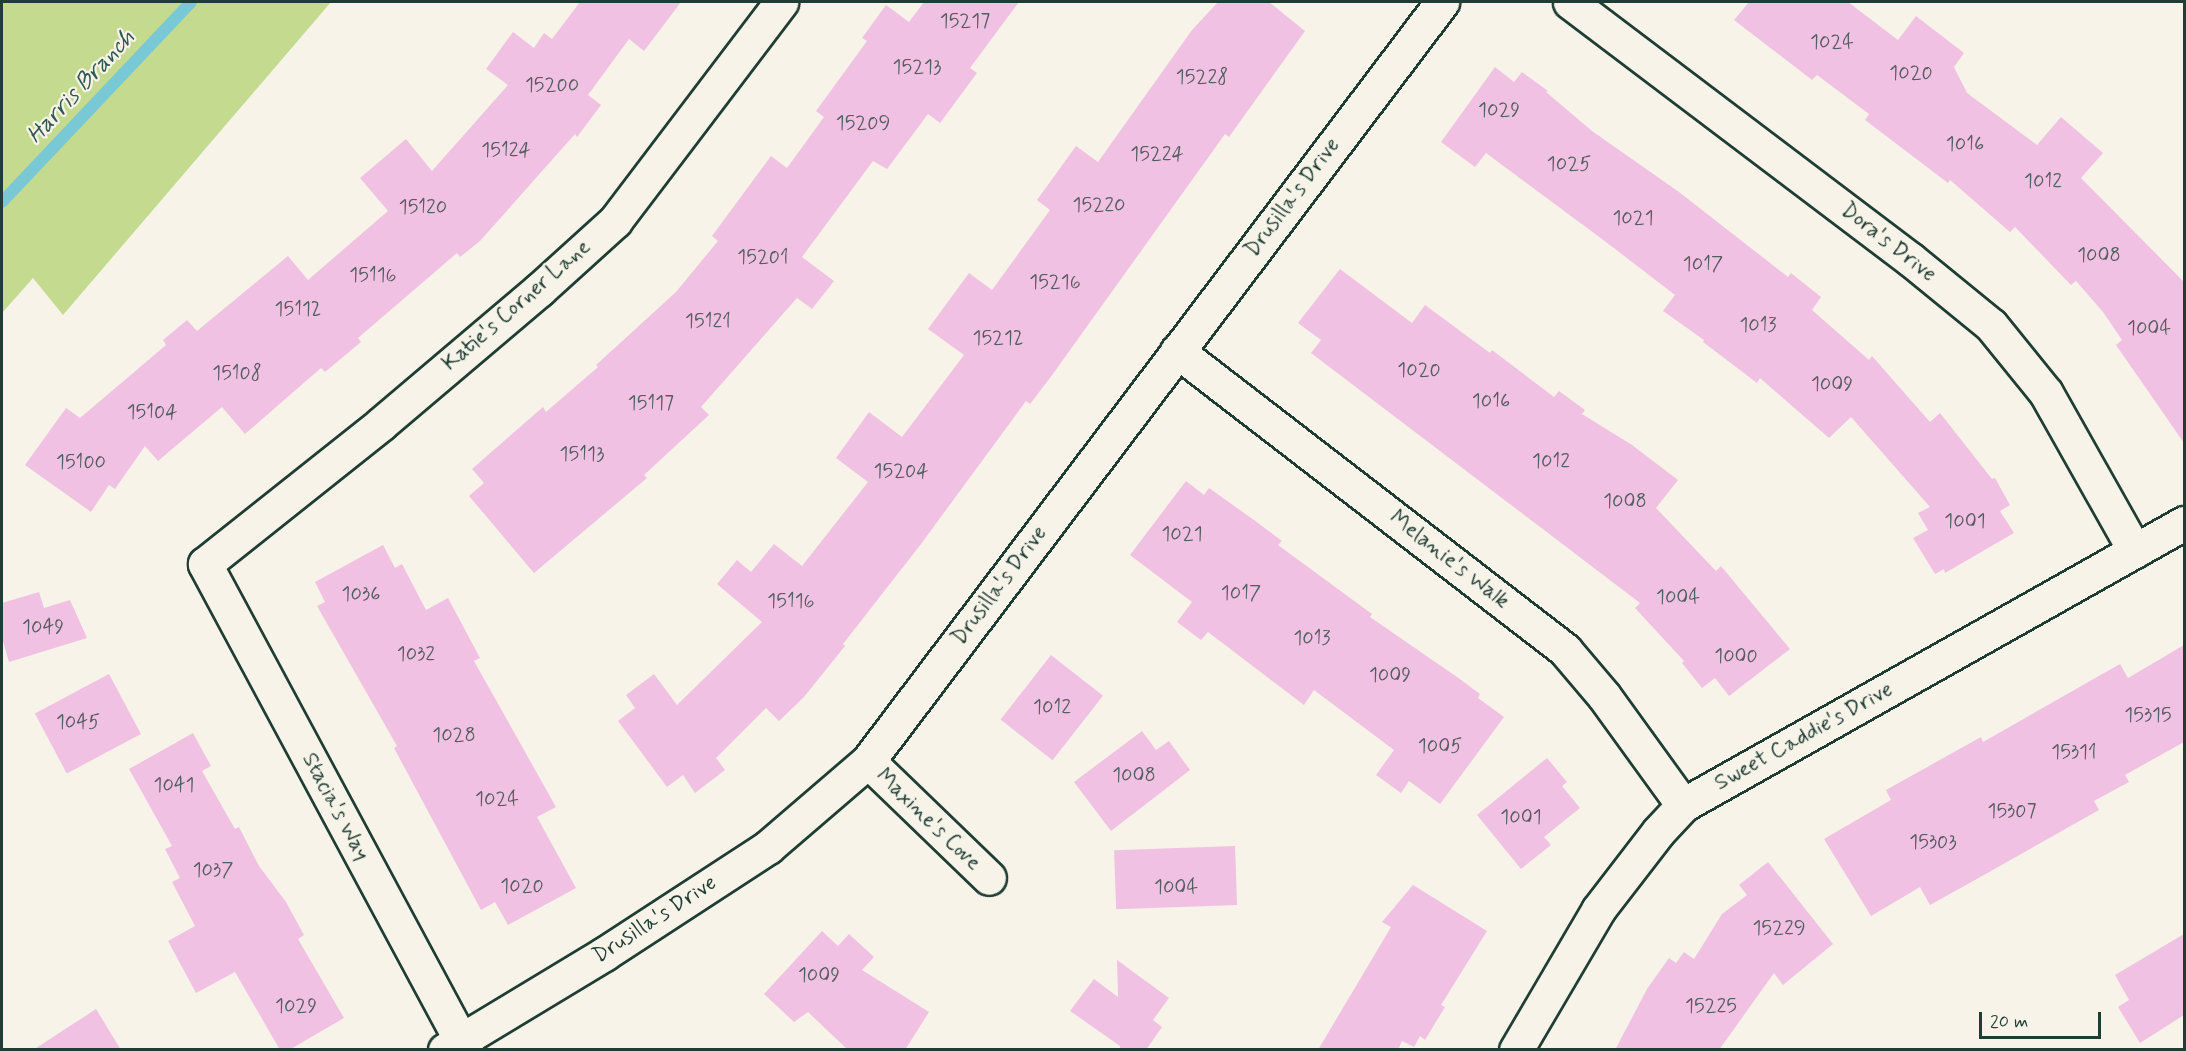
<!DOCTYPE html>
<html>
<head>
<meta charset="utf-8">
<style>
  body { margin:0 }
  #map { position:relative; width:2186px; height:1051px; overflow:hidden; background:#f7f3e8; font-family:Mynerve,sans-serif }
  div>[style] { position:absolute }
  .green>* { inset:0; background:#c4da8f }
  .stream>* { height:12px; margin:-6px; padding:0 6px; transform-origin:6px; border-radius:6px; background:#78c8d5 }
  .building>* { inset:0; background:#f1c1e3; transform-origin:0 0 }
  .roads { filter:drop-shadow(2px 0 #1f3d34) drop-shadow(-2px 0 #1f3d34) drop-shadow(0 2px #1f3d34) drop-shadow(0 -2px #1f3d34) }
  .minor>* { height:33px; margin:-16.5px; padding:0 16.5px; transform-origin:16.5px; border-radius:16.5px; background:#f7f3e8 }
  span { translate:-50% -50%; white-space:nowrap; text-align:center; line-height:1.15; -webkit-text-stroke:4.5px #f7f3e8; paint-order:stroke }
  .number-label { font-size:20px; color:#545e60 }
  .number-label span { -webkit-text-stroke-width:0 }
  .street-label { font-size:22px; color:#1f3d34 }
  .water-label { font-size:24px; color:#315954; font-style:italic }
  .frame { position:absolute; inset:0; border:3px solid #1f3d34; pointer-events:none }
  .scale { position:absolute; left:1979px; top:1012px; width:122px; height:27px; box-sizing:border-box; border:3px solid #1f3d34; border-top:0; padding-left:8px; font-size:18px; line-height:21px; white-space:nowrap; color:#1f3d34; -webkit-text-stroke:4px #f7f3e8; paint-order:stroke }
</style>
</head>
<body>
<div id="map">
  <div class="green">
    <div style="clip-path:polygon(2px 2px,331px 2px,63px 315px,33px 278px,2px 313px)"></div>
  </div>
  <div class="stream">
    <div style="left:2px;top:202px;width:275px;rotate:-46.6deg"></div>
  </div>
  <div class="building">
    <div style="clip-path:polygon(580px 2px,681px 2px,644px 51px,629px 39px,588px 95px,601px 105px,577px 137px,575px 134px,480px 241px,460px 257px,457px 253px,358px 338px,361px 342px,325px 372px,321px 368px,245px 434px,222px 407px,158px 461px,145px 446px,115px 489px,109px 485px,91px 512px,25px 465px,66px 408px,80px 418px,166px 345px,163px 340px,187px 320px,197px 331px,288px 256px,308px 280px,388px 211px,360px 178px,406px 139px,432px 171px,508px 85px,486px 69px,513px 32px,534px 48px,544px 33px,552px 39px)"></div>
    <div style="clip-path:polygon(924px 2px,1019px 2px,970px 68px,977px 73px,940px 123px,928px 114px,887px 169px,873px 161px,802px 257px,834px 281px,812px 309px,797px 298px,701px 407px,709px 415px,644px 475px,647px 478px,534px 573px,469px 496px,484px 483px,472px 469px,543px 407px,546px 412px,598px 367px,596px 365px,676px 292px,718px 241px,712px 236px,771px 156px,787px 168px,824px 117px,816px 111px,867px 41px,862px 38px,886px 5px,909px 22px)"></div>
    <div style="clip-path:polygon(1218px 2px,1269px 2px,1305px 31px,1229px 137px,1225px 134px,1050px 378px,1030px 404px,1026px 401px,921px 544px,843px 644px,845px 646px,804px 697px,779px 721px,766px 708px,716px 758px,725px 770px,695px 793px,683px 775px,667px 787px,618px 721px,635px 708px,626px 695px,654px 674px,677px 705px,762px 622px,717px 584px,737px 560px,751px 572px,774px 544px,802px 566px,868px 482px,836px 458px,869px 412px,902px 437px,964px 355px,928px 329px,969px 273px,992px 290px,1050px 210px,1037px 200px,1076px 146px,1098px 162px,1192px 30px)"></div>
    <div style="clip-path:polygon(1749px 2px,1848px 2px,1898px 40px,1916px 16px,1964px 53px,1954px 67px,1967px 93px,2037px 145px,2061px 117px,2103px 153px,2081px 178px,2184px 282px,2184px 443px,2116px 345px,2122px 340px,2103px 312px,2076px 281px,2071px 285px,2015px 227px,2010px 232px,1950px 180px,1948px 183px,1865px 120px,1869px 114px,1817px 75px,1812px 80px,1734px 20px)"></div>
    <div style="clip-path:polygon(1495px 67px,1514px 82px,1522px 72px,1548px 91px,1546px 92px,1592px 131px,1679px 192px,1788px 277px,1791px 273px,1821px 297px,1812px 310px,1869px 360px,1872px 356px,1930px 422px,1940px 413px,1992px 479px,1995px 478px,2010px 505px,2000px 511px,2014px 533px,1945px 573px,1944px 569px,1935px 574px,1913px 538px,1928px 530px,1918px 513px,1930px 507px,1851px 417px,1829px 438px,1760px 378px,1757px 383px,1703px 342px,1704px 340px,1663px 311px,1675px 295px,1606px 242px,1486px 153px,1475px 167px,1441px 142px)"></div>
    <div style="clip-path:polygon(1340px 269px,1412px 323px,1425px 305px,1490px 353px,1492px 350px,1554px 397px,1559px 391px,1585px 410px,1582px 414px,1632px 445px,1678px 480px,1656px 508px,1716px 571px,1721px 566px,1790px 649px,1729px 696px,1715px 678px,1702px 688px,1682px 663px,1684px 661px,1635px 608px,1640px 603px,1311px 353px,1321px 340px,1298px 323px)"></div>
    <div style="clip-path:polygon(1186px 481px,1204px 495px,1209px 488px,1254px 520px,1282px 541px,1278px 545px,1372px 614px,1370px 617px,1457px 677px,1480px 694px,1478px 698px,1504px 717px,1440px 804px,1409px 781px,1401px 793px,1376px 775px,1394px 750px,1314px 690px,1304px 705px,1208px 632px,1201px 640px,1177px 622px,1192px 602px,1130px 555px)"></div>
    <div style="clip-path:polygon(383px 545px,395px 568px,402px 564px,426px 610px,448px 598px,480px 658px,474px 661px,556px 807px,537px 817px,576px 888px,508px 925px,495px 902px,481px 910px,394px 748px,397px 746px,317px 606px,325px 602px,315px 582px)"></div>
    <div style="clip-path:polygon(39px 592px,44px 608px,70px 600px,87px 638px,9px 662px,2px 638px,2px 603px)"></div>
    <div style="clip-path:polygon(2184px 645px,2184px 742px,2125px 775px,2129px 782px,2094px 801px,2099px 810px,1975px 880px,1930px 905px,1920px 887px,1871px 916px,1824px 839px,1891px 800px,1886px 790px,1981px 737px,1983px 742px,2120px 664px,2128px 678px)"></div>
    <div style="left:1051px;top:655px;width:66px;height:82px;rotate:38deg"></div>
    <div style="left:109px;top:674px;width:68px;height:84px;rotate:62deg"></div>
    <div style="clip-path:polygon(1142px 731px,1156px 750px,1169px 741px,1190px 770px,1111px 831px,1074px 782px)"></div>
    <div style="clip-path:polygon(193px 733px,211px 766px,202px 771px,235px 829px,239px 827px,259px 866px,286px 902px,304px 935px,298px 939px,344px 1018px,289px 1050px,280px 1050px,235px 972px,196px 993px,168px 941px,195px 926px,172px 882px,180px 878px,165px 849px,172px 846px,129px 769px)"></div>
    <div style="clip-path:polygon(1547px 758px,1567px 782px,1562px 786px,1580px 808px,1544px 837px,1551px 845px,1521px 869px,1477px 815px)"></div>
    <div style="left:1235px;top:846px;width:59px;height:121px;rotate:88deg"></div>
    <div style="clip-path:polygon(1768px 862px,1833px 944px,1783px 985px,1774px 973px,1719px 1050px,1615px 1050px,1647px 989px,1669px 958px,1676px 963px,1684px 952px,1694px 959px,1722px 914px,1747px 895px,1739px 885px)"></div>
    <div style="clip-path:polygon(1413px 885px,1487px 931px,1441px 1005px,1445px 1007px,1425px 1040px,1420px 1036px,1414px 1047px,1402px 1041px,1398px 1050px,1318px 1050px,1391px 927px,1382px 922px)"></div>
    <div style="clip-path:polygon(822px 931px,838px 946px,849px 934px,874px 957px,862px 970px,929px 1012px,905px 1050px,848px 1050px,808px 1012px,794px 1022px,764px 994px)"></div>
    <div style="clip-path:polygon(2184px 934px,2184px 1015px,2140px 1043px,2118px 1007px,2129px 1000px,2115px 975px)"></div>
    <div style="clip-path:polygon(1117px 960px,1169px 998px,1153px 1020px,1162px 1027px,1146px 1050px,1120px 1050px,1120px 1046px,1070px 1011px,1094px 979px,1118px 997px)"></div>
    <div style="clip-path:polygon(96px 1009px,121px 1050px,33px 1050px)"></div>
  </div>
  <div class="roads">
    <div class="minor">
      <div style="left:1570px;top:2px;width:426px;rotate:37.1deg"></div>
      <div style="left:1910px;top:259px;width:104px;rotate:39.2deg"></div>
      <div style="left:1991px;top:325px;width:87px;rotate:51deg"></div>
      <div style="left:2046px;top:393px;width:181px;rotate:60.6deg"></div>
      <div style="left:1177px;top:351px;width:490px;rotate:37.6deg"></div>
      <div style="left:1565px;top:650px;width:60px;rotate:49.7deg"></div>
      <div style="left:1604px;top:696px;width:135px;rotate:54.1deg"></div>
      <div style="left:868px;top:761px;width:168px;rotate:44deg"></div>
      <div style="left:445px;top:1050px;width:186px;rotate:-31.1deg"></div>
      <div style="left:604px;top:954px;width:196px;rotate:-33.1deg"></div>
      <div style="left:768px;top:847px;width:132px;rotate:-40.7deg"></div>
      <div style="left:868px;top:761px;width:952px;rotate:-52.9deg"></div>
      <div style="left:466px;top:1050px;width:552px;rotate:-118.24deg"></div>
      <div style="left:205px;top:564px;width:226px;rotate:-38.5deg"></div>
      <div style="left:382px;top:423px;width:206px;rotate:-40.3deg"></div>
      <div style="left:539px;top:290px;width:103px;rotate:-42.2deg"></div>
      <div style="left:615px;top:221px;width:275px;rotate:-52.8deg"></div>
      <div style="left:1516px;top:1050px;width:162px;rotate:-59.6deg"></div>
      <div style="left:1598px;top:910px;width:98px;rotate:-52.4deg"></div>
      <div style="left:1658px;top:832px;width:37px;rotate:-47deg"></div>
      <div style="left:1683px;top:805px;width:575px;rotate:-29.37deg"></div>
    </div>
  </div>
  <div class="number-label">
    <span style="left:965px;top:21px">15217</span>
    <span style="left:1832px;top:42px">1024</span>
    <span style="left:917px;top:67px">15213</span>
    <span style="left:1911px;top:73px">1020</span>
    <span style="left:1202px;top:77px">15228</span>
    <span style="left:552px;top:85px">15200</span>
    <span style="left:1499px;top:110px">1029</span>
    <span style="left:863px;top:123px">15209</span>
    <span style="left:1965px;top:144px">1016</span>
    <span style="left:506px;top:150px">15124</span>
    <span style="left:1157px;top:154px">15224</span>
    <span style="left:1569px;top:164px">1025</span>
    <span style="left:2043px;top:181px">1012</span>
    <span style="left:1099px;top:205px">15220</span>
    <span style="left:423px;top:207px">15120</span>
    <span style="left:1633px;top:218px">1021</span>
    <span style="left:2099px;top:255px">1008</span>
    <span style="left:763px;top:257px">15201</span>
    <span style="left:1703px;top:264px">1017</span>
    <span style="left:373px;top:275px">15116</span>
    <span style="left:1055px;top:282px">15216</span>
    <span style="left:298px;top:309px">15112</span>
    <span style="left:708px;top:321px">15121</span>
    <span style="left:1758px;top:325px">1013</span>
    <span style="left:2149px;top:328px">1004</span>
    <span style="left:998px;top:338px">15212</span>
    <span style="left:1419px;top:370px">1020</span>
    <span style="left:237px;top:373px">15108</span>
    <span style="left:1832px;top:384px">1009</span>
    <span style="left:1491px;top:401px">1016</span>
    <span style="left:651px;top:403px">15117</span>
    <span style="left:152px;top:412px">15104</span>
    <span style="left:582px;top:454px">15113</span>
    <span style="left:1551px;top:461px">1012</span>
    <span style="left:81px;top:462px">15100</span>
    <span style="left:901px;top:471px">15204</span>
    <span style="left:1625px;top:501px">1008</span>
    <span style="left:1965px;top:521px">1001</span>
    <span style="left:1182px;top:534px">1021</span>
    <span style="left:1241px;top:593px">1017</span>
    <span style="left:361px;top:594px">1036</span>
    <span style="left:1678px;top:597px">1004</span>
    <span style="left:791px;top:601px">15116</span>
    <span style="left:43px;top:627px">1049</span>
    <span style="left:1312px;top:638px">1013</span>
    <span style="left:416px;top:654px">1032</span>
    <span style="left:1736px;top:656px">1000</span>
    <span style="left:1390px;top:675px">1009</span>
    <span style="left:1052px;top:707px">1012</span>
    <span style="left:2148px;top:715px">15315</span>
    <span style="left:78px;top:722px">1045</span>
    <span style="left:454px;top:735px">1028</span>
    <span style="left:1440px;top:746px">1005</span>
    <span style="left:2074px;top:752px">15311</span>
    <span style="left:1134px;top:775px">1008</span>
    <span style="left:174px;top:785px">1041</span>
    <span style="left:497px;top:799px">1024</span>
    <span style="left:2012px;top:811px">15307</span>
    <span style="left:1521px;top:817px">1001</span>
    <span style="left:1933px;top:842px">15303</span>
    <span style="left:213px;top:870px">1037</span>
    <span style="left:522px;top:886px">1020</span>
    <span style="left:1176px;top:887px">1004</span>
    <span style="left:1779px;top:928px">15229</span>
    <span style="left:819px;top:975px">1009</span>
    <span style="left:296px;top:1006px">1029</span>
    <span style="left:1711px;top:1006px">15225</span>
  </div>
  <div class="street-label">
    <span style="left:1293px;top:198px;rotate:-53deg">Drusilla's Drive</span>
    <span style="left:1888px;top:243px;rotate:38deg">Dora's Drive</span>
    <span style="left:517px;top:306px;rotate:-41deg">Katie's Corner Lane</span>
    <span style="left:1449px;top:560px;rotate:38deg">Melanie's Walk</span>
    <span style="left:1000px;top:586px;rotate:-53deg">Drusilla's Drive</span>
    <span style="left:1804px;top:737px;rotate:-29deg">Sweet Caddie's Drive</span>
    <span style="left:335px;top:807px;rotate:62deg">Stacia's Way</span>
    <span style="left:928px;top:820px;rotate:44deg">Maxine's Cove</span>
    <span style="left:655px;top:920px;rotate:-33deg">Drusilla's Drive</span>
  </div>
  <div class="water-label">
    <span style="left:81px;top:87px;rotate:-47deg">Harris Branch</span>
  </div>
  <div class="frame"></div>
  <div class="scale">20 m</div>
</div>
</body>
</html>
